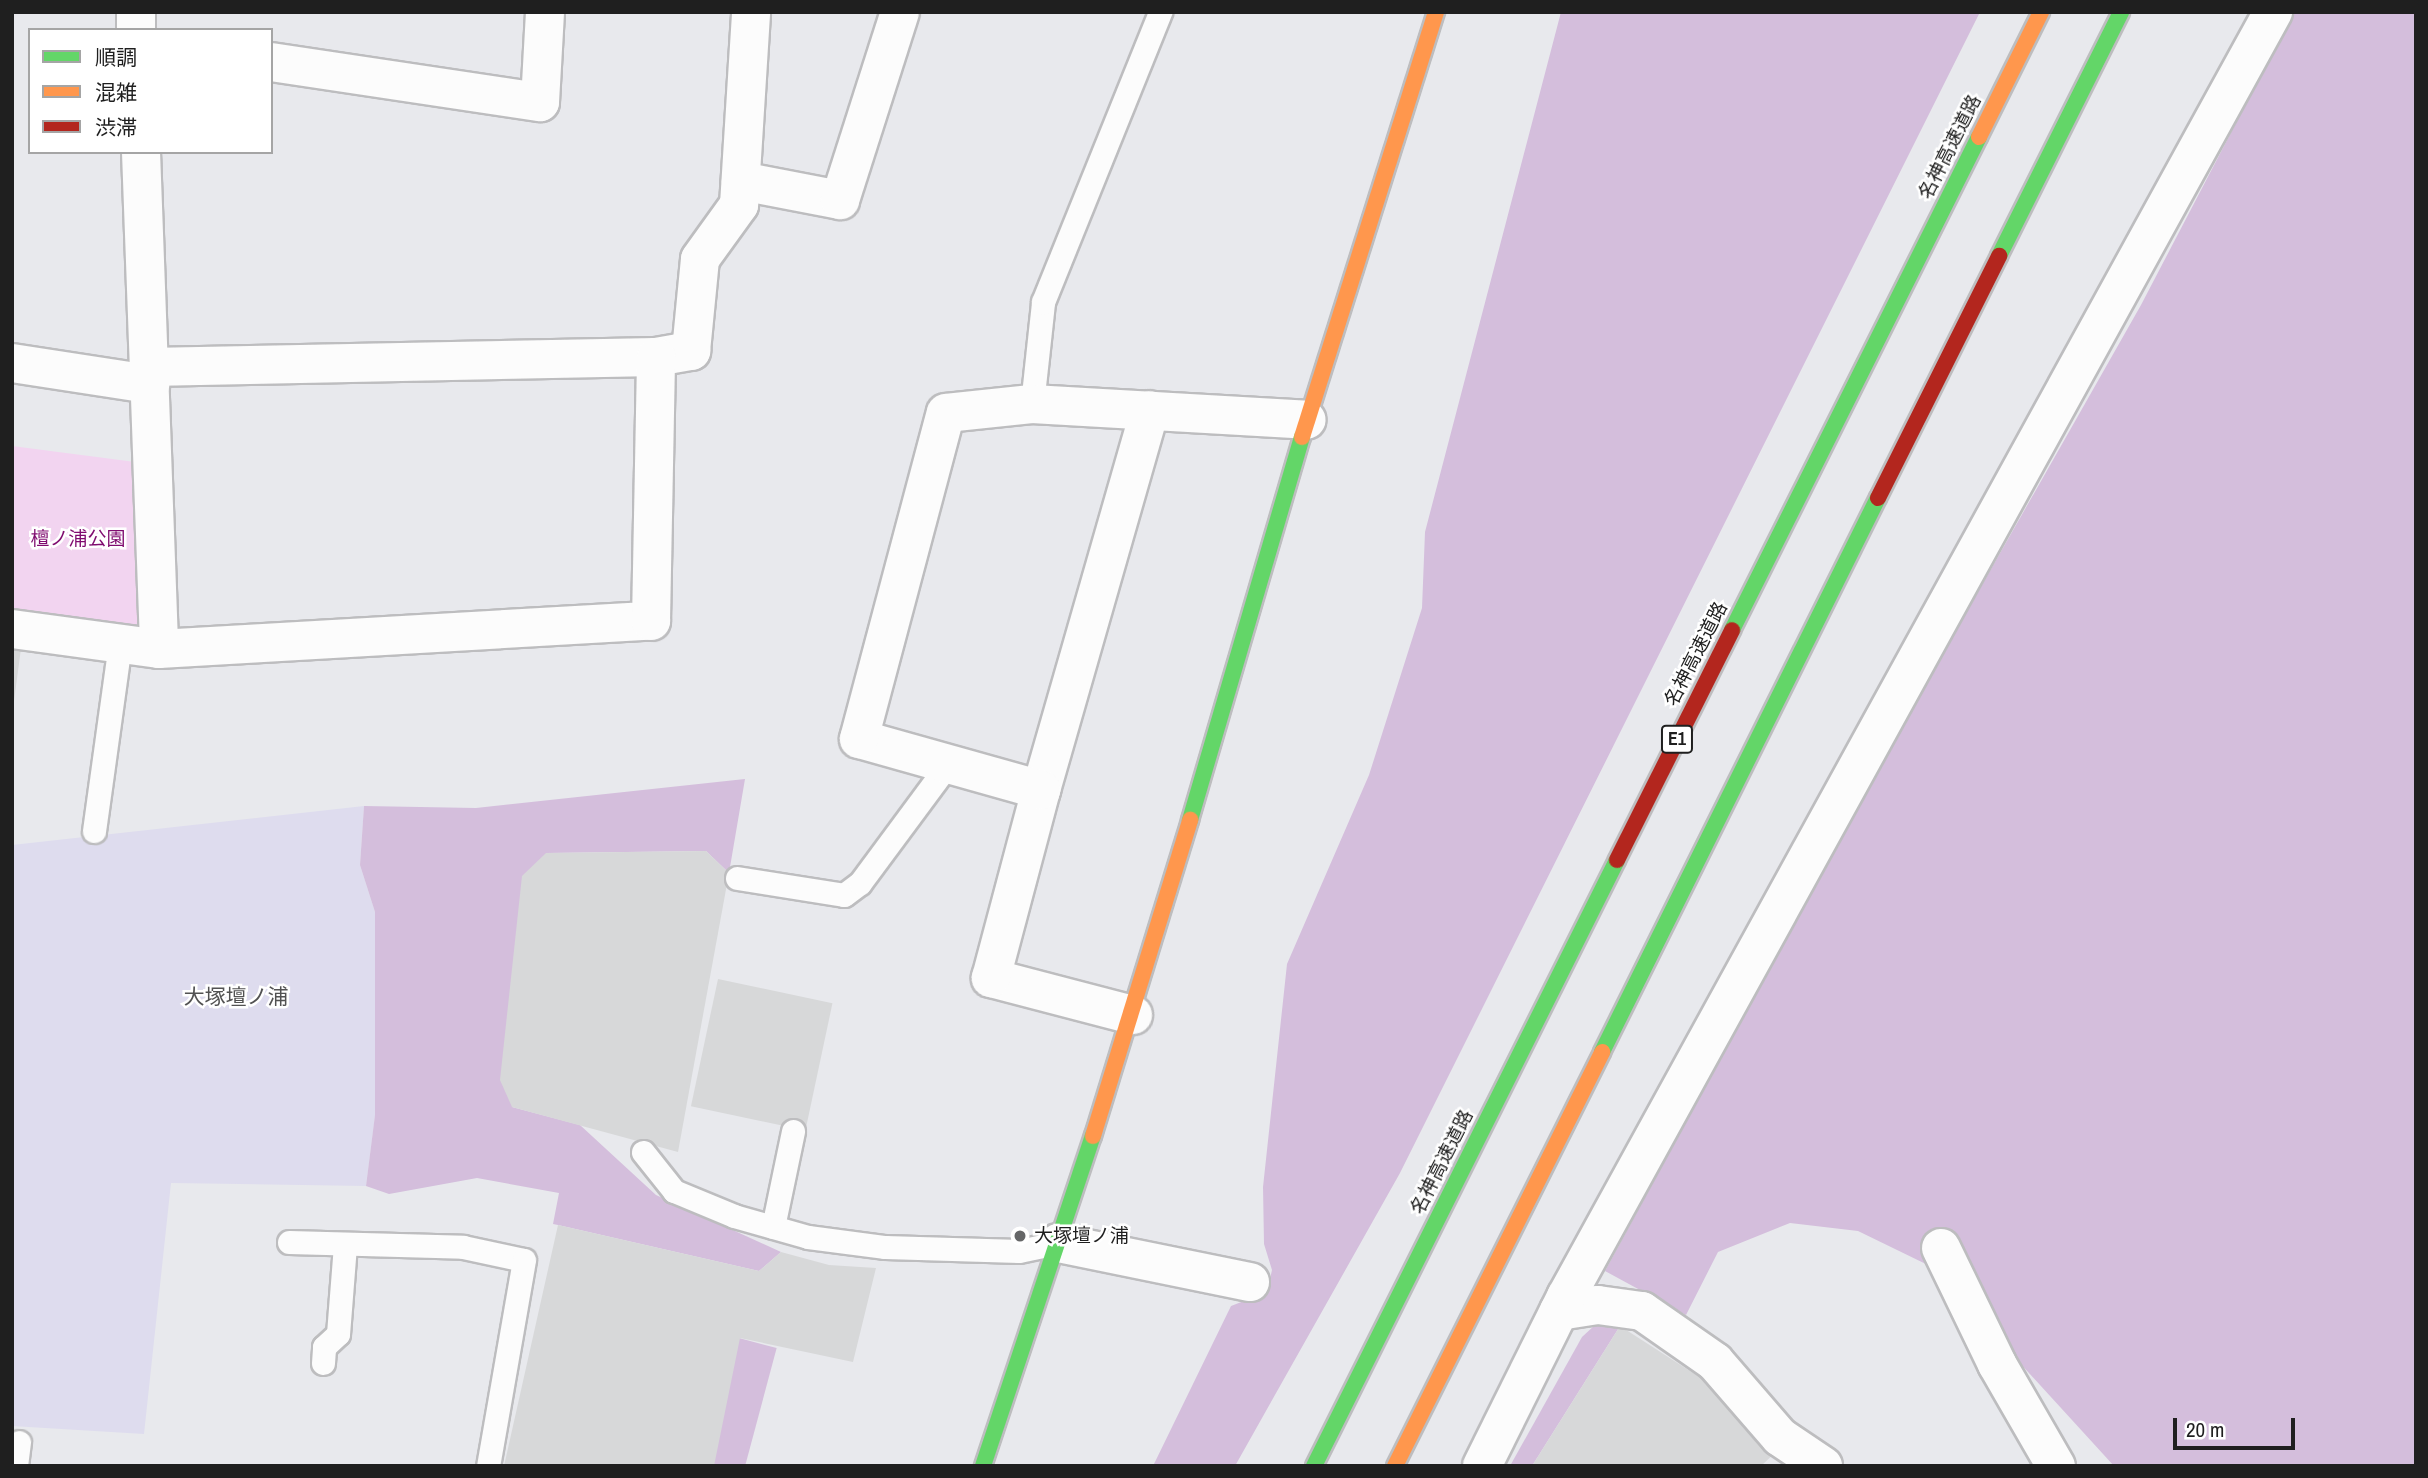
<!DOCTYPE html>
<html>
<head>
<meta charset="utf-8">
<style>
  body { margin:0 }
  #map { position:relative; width:2428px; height:1478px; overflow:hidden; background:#e8e9ed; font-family:"Archivo Narrow","Noto Sans JP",sans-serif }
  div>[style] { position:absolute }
  .farmland>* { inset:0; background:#dedcee }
  .forest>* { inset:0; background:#d4bedc; transform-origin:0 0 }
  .park>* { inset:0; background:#f2d4f0 }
  .parking>* { inset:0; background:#d7d8d9; transform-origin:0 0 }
  .roads { filter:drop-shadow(2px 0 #bdbdbf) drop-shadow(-2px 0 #bdbdbf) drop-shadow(0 2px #bdbdbf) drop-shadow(0 -2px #bdbdbf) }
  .lane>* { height:23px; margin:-11.5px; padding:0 11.5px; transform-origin:11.5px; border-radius:11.5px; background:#fcfcfc }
  .street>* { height:38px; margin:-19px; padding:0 19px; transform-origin:19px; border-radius:19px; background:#fcfcfc }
  .fast>* { height:16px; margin:-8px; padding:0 8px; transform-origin:8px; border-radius:8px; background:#63d668 }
  .slow>* { height:16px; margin:-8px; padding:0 8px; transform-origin:8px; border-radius:8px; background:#ff974d }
  .jam>* { height:16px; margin:-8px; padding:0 8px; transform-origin:8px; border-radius:8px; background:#b3261e }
  .dots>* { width:19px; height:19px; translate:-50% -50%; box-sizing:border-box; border:4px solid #fff; border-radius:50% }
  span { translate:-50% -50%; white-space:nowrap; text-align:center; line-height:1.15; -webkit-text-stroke:5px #fff; paint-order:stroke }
  .shield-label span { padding:2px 5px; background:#fff; border:2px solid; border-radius:5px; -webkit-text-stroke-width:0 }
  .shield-label { font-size:18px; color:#1f1f1f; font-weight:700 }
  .street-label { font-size:19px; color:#1f1f1f }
  .park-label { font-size:19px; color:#7f0b6f }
  .poi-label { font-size:19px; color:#1f1f1f }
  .left { translate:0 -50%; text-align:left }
  .neighbourhood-label { font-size:21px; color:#525252 }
  .frame { position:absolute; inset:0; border:14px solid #1f1f1f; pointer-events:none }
  .legend { position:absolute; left:28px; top:28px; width:245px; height:126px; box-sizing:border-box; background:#fff; border:2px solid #a5a5a5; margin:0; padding:9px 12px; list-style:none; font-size:21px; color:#1f1f1f }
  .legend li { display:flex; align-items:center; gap:14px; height:35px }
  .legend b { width:35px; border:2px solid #a5a5a5 }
  .scale { position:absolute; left:2173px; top:1418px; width:122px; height:32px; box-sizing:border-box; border:4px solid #1f1f1f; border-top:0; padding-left:9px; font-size:21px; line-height:24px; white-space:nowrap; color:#1f1f1f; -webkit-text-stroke:5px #fff; paint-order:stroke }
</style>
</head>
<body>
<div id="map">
  <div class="farmland">
    <div style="clip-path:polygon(364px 806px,360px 865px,375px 912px,375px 1116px,366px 1186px,171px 1183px,144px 1434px,12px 1426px,12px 845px)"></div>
  </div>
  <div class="forest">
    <div style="clip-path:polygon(1561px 12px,1980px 12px,1400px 1173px,1235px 1466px,1153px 1466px,1231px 1306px,1267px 1292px,1272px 1270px,1264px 1244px,1263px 1187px,1287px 964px,1369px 775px,1422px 608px,1425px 532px)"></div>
    <div style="clip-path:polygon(2294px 12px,2416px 12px,2416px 1466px,2114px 1466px,1932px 1267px,1858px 1231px,1790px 1223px,1718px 1252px,1686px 1315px,1605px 1271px,1878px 768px,2141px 305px)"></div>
    <div style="clip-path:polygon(745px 779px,729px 873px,706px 851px,547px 853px,512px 1107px,580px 1125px,656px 1195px,781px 1252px,759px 1271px,558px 1225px,553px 1224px,559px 1193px,477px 1178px,389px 1194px,366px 1186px,375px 1115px,375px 912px,360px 865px,364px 806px,476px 808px)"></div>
    <div style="clip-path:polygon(1608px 1323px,1620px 1326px,1532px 1466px,1510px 1466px,1582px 1337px,1595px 1325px)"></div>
    <div style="left:739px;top:1338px;width:39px;height:130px;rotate:15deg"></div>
  </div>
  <div class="park">
    <div style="clip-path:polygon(12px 446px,143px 463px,144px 621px,129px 632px,12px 608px)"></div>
  </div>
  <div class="parking">
    <div style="clip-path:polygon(12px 640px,22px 641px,12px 716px)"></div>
    <div style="clip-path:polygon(706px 851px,729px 873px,678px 1152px,512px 1107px,500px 1080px,522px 876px,546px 853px)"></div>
    <div style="left:718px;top:979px;width:117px;height:130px;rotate:12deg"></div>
    <div style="clip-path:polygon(558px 1225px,759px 1271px,781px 1252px,829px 1265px,876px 1268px,853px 1362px,740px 1338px,714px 1466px,504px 1466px)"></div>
    <div style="clip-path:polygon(1620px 1326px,1721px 1391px,1778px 1450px,1761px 1466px,1532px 1466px)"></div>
  </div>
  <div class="roads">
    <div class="lane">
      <div style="left:1032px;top:404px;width:103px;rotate:-83.8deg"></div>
      <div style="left:1043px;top:302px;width:313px;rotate:-68deg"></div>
      <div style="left:94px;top:831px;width:189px;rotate:-82.1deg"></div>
      <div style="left:737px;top:878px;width:108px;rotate:9deg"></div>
      <div style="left:844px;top:895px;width:20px;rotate:-37deg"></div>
      <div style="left:860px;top:883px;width:148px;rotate:-53.5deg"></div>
      <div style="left:643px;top:1152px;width:50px;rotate:51.5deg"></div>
      <div style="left:674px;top:1191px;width:65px;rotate:22.6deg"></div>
      <div style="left:734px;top:1216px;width:77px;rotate:15.8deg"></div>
      <div style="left:808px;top:1237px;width:78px;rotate:7.4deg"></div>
      <div style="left:885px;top:1247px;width:134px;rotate:1.7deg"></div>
      <div style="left:1019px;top:1251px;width:40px;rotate:-12deg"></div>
      <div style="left:773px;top:1227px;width:98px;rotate:-78.2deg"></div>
      <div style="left:289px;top:1242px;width:174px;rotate:1.6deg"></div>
      <div style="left:463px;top:1247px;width:62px;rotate:12deg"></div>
      <div style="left:524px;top:1260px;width:209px;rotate:99.9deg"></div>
      <div style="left:323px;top:1363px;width:16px;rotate:-86deg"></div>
      <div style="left:324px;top:1347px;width:19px;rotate:-43deg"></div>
      <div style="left:338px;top:1334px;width:89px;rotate:-85.5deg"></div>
      <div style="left:16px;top:1466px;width:24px;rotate:-83deg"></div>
    </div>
    <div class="street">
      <div style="left:136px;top:12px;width:18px;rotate:90deg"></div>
      <div style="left:271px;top:62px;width:272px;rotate:8.5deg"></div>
      <div style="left:540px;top:102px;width:90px;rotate:-86.8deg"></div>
      <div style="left:141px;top:152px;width:497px;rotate:87.9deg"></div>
      <div style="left:741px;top:181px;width:101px;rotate:10.9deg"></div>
      <div style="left:840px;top:200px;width:197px;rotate:-72.3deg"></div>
      <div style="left:12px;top:363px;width:140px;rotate:8.7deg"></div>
      <div style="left:149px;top:367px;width:507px;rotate:-1.13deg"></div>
      <div style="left:656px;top:357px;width:36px;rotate:-10deg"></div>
      <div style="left:691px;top:351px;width:92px;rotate:-84.4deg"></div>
      <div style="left:700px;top:259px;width:67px;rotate:-54.2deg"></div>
      <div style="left:739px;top:205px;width:193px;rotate:-86.4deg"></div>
      <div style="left:12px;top:629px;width:148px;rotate:7.7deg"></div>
      <div style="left:159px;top:649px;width:493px;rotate:-3.3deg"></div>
      <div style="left:651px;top:621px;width:264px;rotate:-88.9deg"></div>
      <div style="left:1041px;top:790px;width:395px;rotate:-74deg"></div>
      <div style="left:1133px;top:1015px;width:147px;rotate:-165.4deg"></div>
      <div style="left:991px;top:978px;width:195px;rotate:-75.1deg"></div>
      <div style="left:1041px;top:790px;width:189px;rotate:-164.3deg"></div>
      <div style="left:859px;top:739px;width:337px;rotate:-75.1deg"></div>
      <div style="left:946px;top:413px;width:86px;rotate:-6deg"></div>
      <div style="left:1032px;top:404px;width:275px;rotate:3.3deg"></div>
      <div style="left:1058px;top:1243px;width:196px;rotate:11.5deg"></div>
      <div style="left:1941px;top:1248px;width:129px;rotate:64.2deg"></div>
      <div style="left:1997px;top:1364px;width:118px;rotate:60deg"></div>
      <div style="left:1559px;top:1311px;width:39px;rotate:-9deg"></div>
      <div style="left:1598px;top:1305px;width:44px;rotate:7.8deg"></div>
      <div style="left:1642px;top:1311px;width:89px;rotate:34.9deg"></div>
      <div style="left:1715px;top:1362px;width:99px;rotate:49.1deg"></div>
      <div style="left:1780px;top:1437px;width:52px;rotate:34deg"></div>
      <div style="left:1482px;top:1466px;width:189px;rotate:-63.6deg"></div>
      <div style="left:1566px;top:1297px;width:1467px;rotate:-61.18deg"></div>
    </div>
    <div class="fast">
      <div style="left:1999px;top:256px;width:273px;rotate:-63.4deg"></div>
      <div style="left:1732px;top:630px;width:551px;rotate:-63.39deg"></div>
      <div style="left:1190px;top:820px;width:399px;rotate:-73.7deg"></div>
      <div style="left:1602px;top:1052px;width:619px;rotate:-63.52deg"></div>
      <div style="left:983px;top:1466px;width:348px;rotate:-71.6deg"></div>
      <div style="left:1314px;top:1466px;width:678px;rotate:-63.43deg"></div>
    </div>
    <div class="slow">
      <div style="left:1979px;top:137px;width:140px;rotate:-63.6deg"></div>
      <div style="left:1302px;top:437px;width:446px;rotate:-72.5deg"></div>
      <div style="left:1093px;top:1136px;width:331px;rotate:-72.9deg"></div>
      <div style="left:1395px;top:1466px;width:463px;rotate:-63.4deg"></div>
    </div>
    <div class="jam">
      <div style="left:1878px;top:498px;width:271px;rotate:-63.4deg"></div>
      <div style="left:1617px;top:860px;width:257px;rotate:-63.4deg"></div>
    </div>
  </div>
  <div class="dots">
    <div style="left:1020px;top:1236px;background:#656667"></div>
  </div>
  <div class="shield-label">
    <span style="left:1677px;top:739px">E1</span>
  </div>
  <div class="street-label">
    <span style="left:1950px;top:147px;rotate:-63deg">名神高速道路</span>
    <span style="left:1696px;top:654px;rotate:-63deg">名神高速道路</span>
    <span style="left:1442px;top:1162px;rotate:-63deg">名神高速道路</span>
  </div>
  <div class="park-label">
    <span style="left:78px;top:539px">檀ノ浦公園</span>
  </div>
  <div class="poi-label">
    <span class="left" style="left:1034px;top:1236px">大塚壇ノ浦</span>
  </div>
  <div class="neighbourhood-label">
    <span style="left:236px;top:997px">大塚壇ノ浦</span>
  </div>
  <div class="frame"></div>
  <ul class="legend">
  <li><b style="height:9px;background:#63d668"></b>順調</li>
  <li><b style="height:9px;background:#ff974d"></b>混雑</li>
  <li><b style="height:9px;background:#b3261e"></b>渋滞</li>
  </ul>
  <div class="scale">20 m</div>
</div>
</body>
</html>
